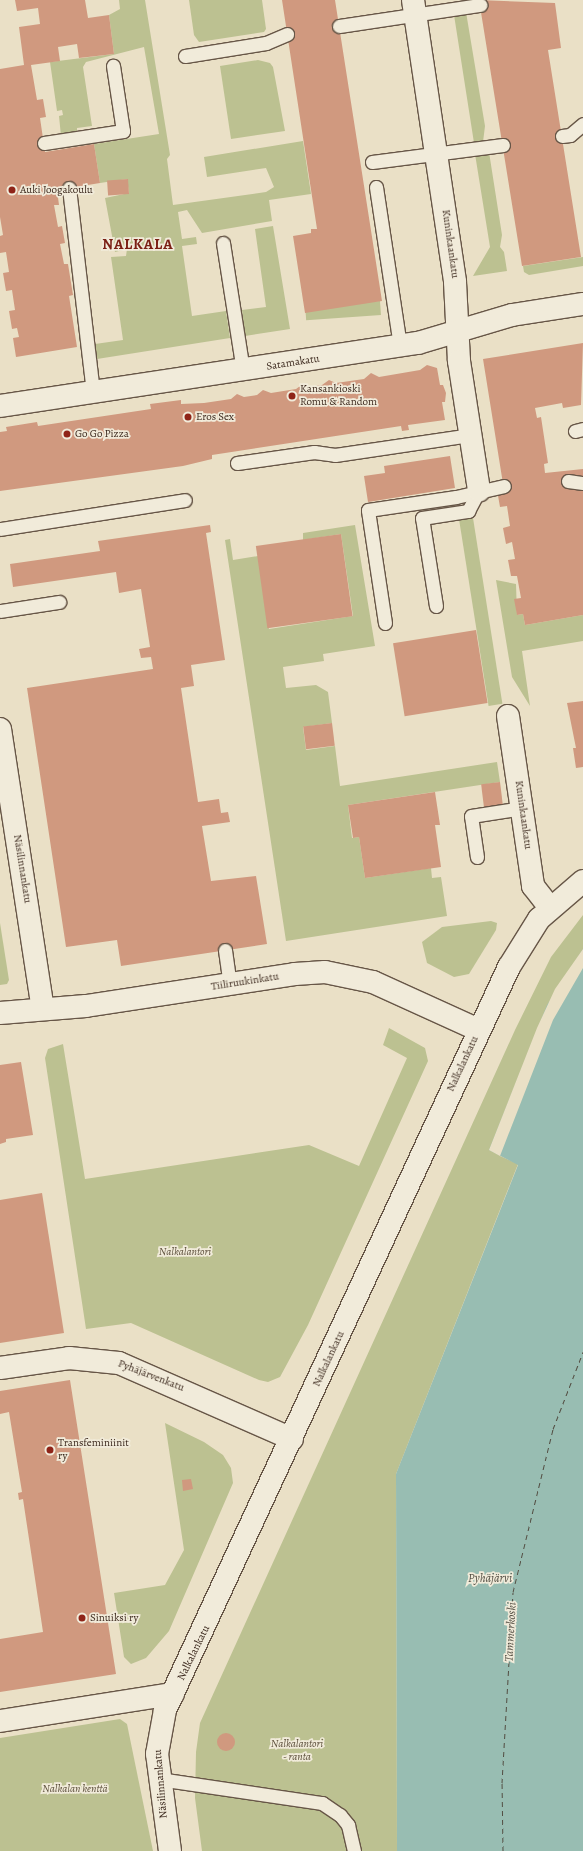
<!DOCTYPE html>
<html>
<head>
<meta charset="utf-8">
<style>
  body { margin:0 }
  #map { position:relative; width:583px; height:1851px; overflow:hidden; background:#eae0c6; font-family:Alegreya,serif }
  div>[style] { position:absolute }
  .green>* { inset:0; background:#bcc191; transform-origin:0 0 }
  .water>* { inset:0; background:#98bdb2 }
  .pier>* { inset:0; background:#eae0c6 }
  .ferry>* { height:1px; margin-top:-0.5px; transform-origin:0; background:repeating-linear-gradient(90deg,#524d42 0 5px,transparent 0 9px) }
  .building>* { inset:0; background:#d0997f; transform-origin:0 0 }
  .round { border-radius:50% }
  .roads { filter:drop-shadow(1px 0 #675647) drop-shadow(-1px 0 #675647) drop-shadow(0 1px #675647) drop-shadow(0 -1px #675647) }
  .lane>* { height:13px; margin:-6.5px; padding:0 6.5px; transform-origin:6.5px; border-radius:6.5px; background:#f1ebda }
  .street>* { height:22px; margin:-11px; padding:0 11px; transform-origin:11px; border-radius:11px; background:#f1ebda }
  .dots>* { width:11px; height:11px; translate:-50% -50%; box-sizing:border-box; border:2px solid #f1ebda; border-radius:50% }
  span { translate:-50% -50%; white-space:nowrap; text-align:center; line-height:1.15; -webkit-text-stroke:3.5px #f1ebda; paint-order:stroke }
  .poi-label { font-size:11px; color:#3b281d }
  .left { translate:0 -50%; text-align:left }
  .street-label { font-size:11px; color:#3b281d }
  .park-label { font-size:11px; color:#5b4e3a; font-style:italic }
  .water-label { font-size:12px; color:#524d42; font-style:italic }
  .district-label { font-size:15px; color:#7a1f14; font-weight:700; letter-spacing:1px }
</style>
</head>
<body>
<div id="map">
  <div class="green">
    <div style="clip-path:polygon(119px 0,145px 0,170px 155px,167px 159px,173px 205px,266px 192px,274px 187px,266px 168px,207px 177px,204px 157px,303px 141px,311px 194px,269px 200px,272px 221px,202px 233px,187px 210px,178px 212px,182px 239px,196px 237px,197px 244px,182px 246px,192px 316px,226px 311px,230px 338px,97px 359px,95px 344px,123px 340px,111px 257px,126px 256px,127px 249px,115px 252px,105px 198px,129px 193px,127px 179px,100px 183px,94px 144px,159px 134px,144px 47px,86px 62px,83px 67px,92px 126px,77px 128px,77px 134px,61px 136px,59px 116px,63px 115px,62px 110px,57px 111px,50px 62px,114px 54px,109px 15px,120px 9px)"></div>
    <div style="clip-path:polygon(189px 0,262px 0,266px 29px,264px 32px,199px 42px,194px 35px)"></div>
    <div style="clip-path:polygon(466px 12px,485px 126px,483px 142px,474px 143px,454px 15px)"></div>
    <div style="clip-path:polygon(258px 60px,270px 63px,273px 67px,285px 131px,231px 139px,220px 66px)"></div>
    <div style="clip-path:polygon(489px 152px,502px 235px,500px 247px,504px 252px,507px 271px,473px 276px,490px 247px,475px 154px)"></div>
    <div style="clip-path:polygon(273px 226px,290px 329px,245px 336px,242px 310px,266px 307px,255px 229px)"></div>
    <div style="clip-path:polygon(583px 257px,583px 266px,529px 275px,524px 272px,523px 266px)"></div>
    <div style="left:380px;top:301px;width:14px;height:75px;rotate:86deg"></div>
    <div style="left:473px;top:518px;width:188px;height:14px;rotate:81deg"></div>
    <div style="clip-path:polygon(355px 525px,375px 646px,323px 654px,324px 661px,283px 667px,286px 688px,316px 685px,328px 692px,332px 723px,303px 727px,306px 750px,335px 746px,340px 786px,497px 762px,500px 782px,348px 805px,352px 838px,359px 837px,365px 878px,431px 868px,432px 878px,441px 877px,447px 916px,286px 941px,225px 540px,230px 539px,233px 560px,258px 556px,269px 629px,353px 616px,341px 534px,303px 540px,303px 533px)"></div>
    <div style="clip-path:polygon(496px 580px,516px 584px,517px 615px,523px 614px,525px 625px,583px 615px,583px 641px,522px 651px,530px 706px,512px 677px)"></div>
    <div style="clip-path:polygon(583px 915px,583px 968px,500px 1156px,518px 1164px,396px 1474px,397px 1851px,202px 1851px,195px 1798px,196px 1752px,200px 1723px,515px 1030px,551px 957px)"></div>
    <div style="clip-path:polygon(491px 921px,497px 923px,496px 930px,469px 974px,454px 977px,427px 963px,422px 942px,442px 927px)"></div>
    <div style="clip-path:polygon(0 923px,9px 980px,7px 984px,0 985px)"></div>
    <div style="clip-path:polygon(389px 1028px,425px 1048px,428px 1061px,308px 1325px,280px 1377px,268px 1382px,259px 1380px,131px 1323px,86px 1329px,45px 1058px,48px 1049px,63px 1044px,85px 1179px,309px 1145px,359px 1166px,407px 1058px,383px 1045px)"></div>
    <div style="clip-path:polygon(165px 1423px,204px 1442px,223px 1455px,231px 1468px,233px 1483px,169px 1631px,146px 1658px,131px 1664px,124px 1657px,114px 1593px,165px 1585px,184px 1550px)"></div>
    <div style="clip-path:polygon(120px 1719px,127px 1724px,153px 1851px,0 1851px,0 1738px)"></div>
  </div>
  <div class="water">
    <div style="clip-path:polygon(583px 949px,583px 1851px,397px 1851px,396px 1474px,518px 1165px,489px 1150px,547px 1005px)"></div>
  </div>
  <div class="pier">
    <div style="clip-path:polygon(583px 949px,583px 968px,553px 1020px,500px 1156px,489px 1150px,537px 1028px,555px 989px)"></div>
  </div>
  <div class="ferry">
    <div style="left:503px;top:1851px;width:68px;rotate:-90.8deg"></div>
    <div style="left:502px;top:1783px;width:191px;rotate:-86.7deg"></div>
    <div style="left:513px;top:1592px;width:168px;rotate:-76.2deg"></div>
    <div style="left:553px;top:1429px;width:83px;rotate:-68.7deg"></div>
  </div>
  <div class="building">
    <div style="clip-path:polygon(15px 0,85px 0,88px 18px,109px 15px,114px 54px,79px 58px,77px 44px,58px 47px,60px 61px,31px 65px,37px 100px,43px 99px,46px 117px,40px 118px,45px 152px,94px 144px,100px 183px,57px 190px,59px 205px,54px 205px,58px 227px,62px 226px,65px 243px,60px 244px,64px 264px,68px 264px,73px 295px,69px 296px,77px 347px,16px 357px,13px 338px,19px 337px,17px 328px,12px 329px,9px 311px,15px 310px,12px 290px,6px 291px,3px 273px,9px 272px,6px 252px,0 253px,0 236px,3px 235px,0 217px,0 69px,24px 65px,19px 27px,40px 24px,38px 8px,17px 11px)"></div>
    <div style="clip-path:polygon(282px 0,335px 0,382px 301px,305px 313px,293px 236px,311px 233px,311px 229px,317px 229px)"></div>
    <div style="clip-path:polygon(479px 0,555px 3px,561px 48px,548px 50px,581px 257px,522px 266px)"></div>
    <div style="left:128px;top:179px;width:15px;height:21px;rotate:86deg"></div>
    <div style="clip-path:polygon(583px 343px,581px 405px,563px 408px,562px 403px,535px 408px,537px 418px,541px 417px,548px 463px,544px 464px,545px 473px,583px 469px,583px 615px,525px 625px,523px 614px,517px 615px,514px 599px,521px 598px,517px 576px,511px 576px,508px 560px,515px 559px,512px 542px,506px 544px,503px 528px,510px 526px,507px 506px,500px 507px,497px 490px,504px 490px,483px 359px)"></div>
    <div style="clip-path:polygon(427px 365px,437px 368px,440px 385px,443px 385px,446px 393px,445px 402px,442px 402px,445px 420px,408px 425px,409px 430px,402px 431px,401px 426px,212px 455px,212px 459px,183px 466px,0 491px,0 432px,7px 431px,6px 427px,37px 422px,38px 426px,151px 409px,150px 404px,181px 400px,181px 404px,204px 403px,231px 399px,237px 394px,244px 397px,257px 395px,263px 390px,271px 393px,296px 389px,303px 384px,310px 387px,322px 385px,329px 380px,336px 383px,364px 379px,371px 373px,379px 377px,420px 370px)"></div>
    <div style="clip-path:polygon(450px 456px,455px 488px,368px 502px,364px 476px,385px 473px,384px 466px)"></div>
    <div style="clip-path:polygon(210px 525px,211px 532px,206px 533px,225px 660px,191px 665px,194px 686px,181px 688px,198px 802px,219px 799px,221px 813px,228px 812px,230px 822px,202px 826px,211px 881px,256px 876px,267px 944px,121px 966px,117px 940px,66px 947px,27px 688px,153px 669px,151px 657px,141px 658px,139px 649px,150px 647px,141px 589px,119px 593px,116px 572px,13px 587px,10px 564px,100px 551px,98px 541px)"></div>
    <div style="left:341px;top:534px;width:83px;height:86px;rotate:82deg"></div>
    <div style="left:476px;top:630px;width:74px;height:84px;rotate:81deg"></div>
    <div style="clip-path:polygon(583px 701px,583px 767px,576px 768px,573px 748px,576px 748px,567px 703px)"></div>
    <div style="left:332px;top:723px;width:23px;height:29px;rotate:83deg"></div>
    <div style="left:500px;top:782px;width:23px;height:19px;rotate:83deg"></div>
    <div style="clip-path:polygon(435px 792px,440px 825px,435px 825px,441px 867px,365px 878px,359px 837px,353px 838px,348px 805px)"></div>
    <div style="clip-path:polygon(21px 1062px,33px 1135px,6px 1139px,6px 1142px,0 1144px,0 1065px)"></div>
    <div style="clip-path:polygon(42px 1193px,64px 1333px,0 1343px,0 1200px)"></div>
    <div style="clip-path:polygon(70px 1380px,116px 1674px,0 1692px,0 1639px,43px 1632px,23px 1499px,19px 1500px,18px 1493px,22px 1492px,9px 1412px,0 1414px,0 1391px)"></div>
    <div style="clip-path:polygon(191px 1479px,193px 1489px,183px 1491px,182px 1480px)"></div>
    <div class="round" style="left:217px;top:1733px;width:18px;height:18px"></div>
  </div>
  <div class="roads">
    <div class="lane">
      <div style="left:339px;top:26px;width:143px;rotate:-8.5deg"></div>
      <div style="left:185px;top:56px;width:82px;rotate:-9.1deg"></div>
      <div style="left:266px;top:43px;width:23px;rotate:-23deg"></div>
      <div style="left:562px;top:136px;width:8px;rotate:-7deg"></div>
      <div style="left:570px;top:135px;width:17px;rotate:-40deg"></div>
      <div style="left:44px;top:143px;width:80px;rotate:-8.6deg"></div>
      <div style="left:123px;top:131px;width:66px;rotate:-98.7deg"></div>
      <div style="left:372px;top:162px;width:132px;rotate:-7.4deg"></div>
      <div style="left:376px;top:187px;width:161px;rotate:81.4deg"></div>
      <div style="left:69px;top:188px;width:206px;rotate:83.3deg"></div>
      <div style="left:223px;top:243px;width:129px;rotate:81.1deg"></div>
      <div style="left:575px;top:431px;width:8px;rotate:-14deg"></div>
      <div style="left:237px;top:463px;width:78px;rotate:-8.1deg"></div>
      <div style="left:314px;top:452px;width:21px;rotate:8deg"></div>
      <div style="left:335px;top:455px;width:136px;rotate:-8.4deg"></div>
      <div style="left:568px;top:481px;width:15px;rotate:8deg"></div>
      <div style="left:0;top:529px;width:187px;rotate:-8.9deg"></div>
      <div style="left:436px;top:606px;width:89px;rotate:-99deg"></div>
      <div style="left:422px;top:518px;width:47px;rotate:-8.7deg"></div>
      <div style="left:468px;top:511px;width:24px;rotate:-62deg"></div>
      <div style="left:0;top:611px;width:60px;rotate:-8.7deg"></div>
      <div style="left:385px;top:623px;width:114px;rotate:-98.6deg"></div>
      <div style="left:368px;top:510px;width:89px;rotate:-8.4deg"></div>
      <div style="left:456px;top:497px;width:49px;rotate:-12.9deg"></div>
      <div style="left:477px;top:857px;width:41px;rotate:-98.3deg"></div>
      <div style="left:471px;top:816px;width:52px;rotate:-8.9deg"></div>
      <div style="left:225px;top:950px;width:34px;rotate:82deg"></div>
      <div style="left:159px;top:1779px;width:165px;rotate:8.4deg"></div>
      <div style="left:322px;top:1803px;width:22px;rotate:34deg"></div>
      <div style="left:340px;top:1815px;width:13px;rotate:51deg"></div>
      <div style="left:348px;top:1825px;width:27px;rotate:77deg"></div>
    </div>
    <div class="street">
      <div style="left:413px;top:0;width:285px;rotate:81.5deg"></div>
      <div style="left:455px;top:282px;width:79px;rotate:87.1deg"></div>
      <div style="left:459px;top:361px;width:131px;rotate:81.2deg"></div>
      <div style="left:0;top:406px;width:423px;rotate:-8.6deg"></div>
      <div style="left:418px;top:343px;width:98px;rotate:-16.6deg"></div>
      <div style="left:512px;top:315px;width:72px;rotate:-8.8deg"></div>
      <div style="left:508px;top:716px;width:172px;rotate:81.6deg"></div>
      <div style="left:533px;top:886px;width:28px;rotate:52deg"></div>
      <div style="left:0;top:729px;width:283px;rotate:81.3deg"></div>
      <div style="left:0;top:1013px;width:86px;rotate:-4.7deg"></div>
      <div style="left:86px;top:1006px;width:211px;rotate:-8.7deg"></div>
      <div style="left:295px;top:974px;width:30px;rotate:-4deg"></div>
      <div style="left:325px;top:972px;width:49px;rotate:11.8deg"></div>
      <div style="left:373px;top:982px;width:116px;rotate:24.4deg"></div>
      <div style="left:0;top:1368px;width:70px;rotate:-8.2deg"></div>
      <div style="left:69px;top:1358px;width:50px;rotate:5.7deg"></div>
      <div style="left:119px;top:1363px;width:189px;rotate:23.7deg"></div>
      <div style="left:0;top:1721px;width:175px;rotate:-8.9deg"></div>
      <div style="left:170px;top:1851px;width:98px;rotate:-97.6deg"></div>
      <div style="left:157px;top:1754px;width:45px;rotate:-79.7deg"></div>
      <div style="left:165px;top:1710px;width:819px;rotate:-65.16deg"></div>
      <div style="left:509px;top:967px;width:57px;rotate:-58deg"></div>
      <div style="left:539px;top:919px;width:58px;rotate:-40.8deg"></div>
    </div>
  </div>
  <div class="dots">
    <div style="left:12px;top:190px;background:#8f2418"></div>
    <div style="left:292px;top:396px;background:#8f2418"></div>
    <div style="left:188px;top:417px;background:#8f2418"></div>
    <div style="left:67px;top:434px;background:#8f2418"></div>
    <div style="left:50px;top:1450px;background:#8f2418"></div>
    <div style="left:82px;top:1618px;background:#8f2418"></div>
  </div>
  <div class="poi-label">
    <span class="left" style="left:20px;top:190px">Auki Joogakoulu</span>
    <span class="left" style="left:300px;top:396px">Kansankioski<br>Romu &amp; Random</span>
    <span class="left" style="left:196px;top:417px">Eros Sex</span>
    <span class="left" style="left:75px;top:434px">Go Go Pizza</span>
    <span class="left" style="left:58px;top:1450px">Transfeminiinit<br>ry</span>
    <span class="left" style="left:90px;top:1618px">Sinuiksi ry</span>
  </div>
  <div class="street-label">
    <span style="left:450px;top:244px;rotate:82deg">Kuninkaankatu</span>
    <span style="left:293px;top:363px;rotate:-9deg">Satamakatu</span>
    <span style="left:523px;top:815px;rotate:82deg">Kuninkaankatu</span>
    <span style="left:22px;top:869px;rotate:81deg">Näsilinnankatu</span>
    <span style="left:245px;top:982px;rotate:-9deg">Tiiliruukinkatu</span>
    <span style="left:463px;top:1064px;rotate:-65deg">Nalkalankatu</span>
    <span style="left:329px;top:1359px;rotate:-65deg">Nalkalankatu</span>
    <span style="left:151px;top:1376px;rotate:21deg">Pyhäjärvenkatu</span>
    <span style="left:194px;top:1653px;rotate:-64deg">Nalkalankatu</span>
    <span style="left:161px;top:1784px;rotate:-95deg">Näsilinnankatu</span>
  </div>
  <div class="park-label">
    <span style="left:185px;top:1252px">Nalkalantori</span>
    <span style="left:297px;top:1751px">Nalkalantori<br>- ranta</span>
    <span style="left:75px;top:1789px">Nalkalan kenttä</span>
  </div>
  <div class="water-label">
    <span style="left:490px;top:1579px">Pyhäjärvi</span>
    <span style="left:511px;top:1632px;rotate:-87deg">Tammerkoski</span>
  </div>
  <div class="district-label">
    <span style="left:138px;top:245px">NALKALA</span>
  </div>
</div>
</body>
</html>
